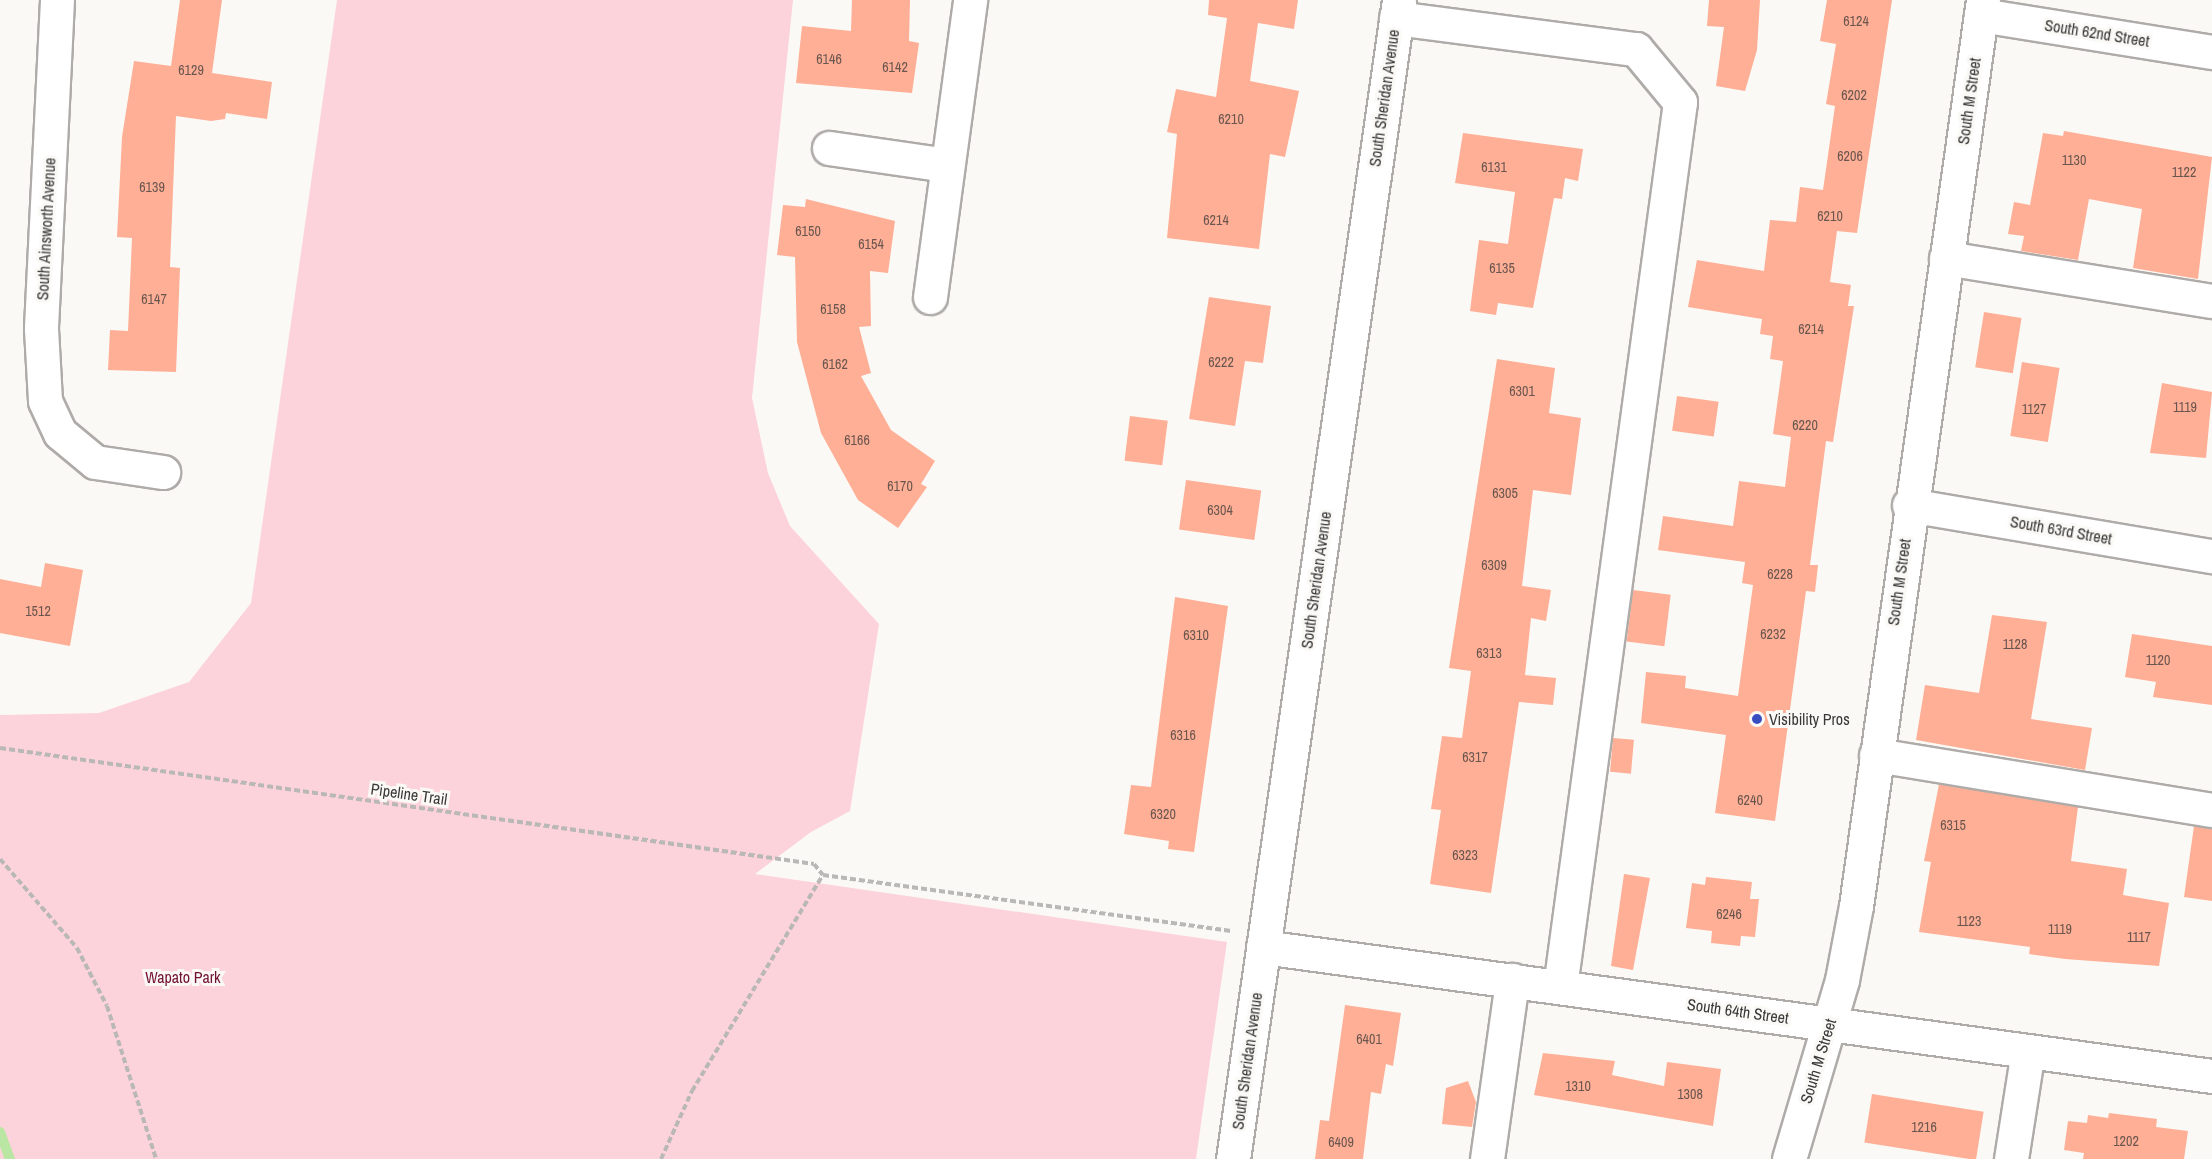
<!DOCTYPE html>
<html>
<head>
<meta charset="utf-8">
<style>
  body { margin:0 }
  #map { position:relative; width:2212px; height:1159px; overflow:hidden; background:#fbf9f6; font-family:"Archivo Narrow",sans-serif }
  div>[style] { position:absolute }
  .green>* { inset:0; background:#fcd3da }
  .stream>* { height:10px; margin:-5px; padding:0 5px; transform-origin:5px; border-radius:5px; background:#b9e6a3 }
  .building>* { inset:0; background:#feaf95; transform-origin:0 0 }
  .path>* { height:4px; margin-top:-2px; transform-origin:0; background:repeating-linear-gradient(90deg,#bab8b6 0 6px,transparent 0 9px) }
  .roads { filter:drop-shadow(2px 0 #aeaba9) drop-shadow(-2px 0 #aeaba9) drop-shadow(0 2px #aeaba9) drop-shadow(0 -2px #aeaba9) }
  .minor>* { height:33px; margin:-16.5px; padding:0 16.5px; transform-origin:16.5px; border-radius:16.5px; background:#fff }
  .dots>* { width:16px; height:16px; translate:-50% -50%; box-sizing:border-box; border:3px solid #fbf9f6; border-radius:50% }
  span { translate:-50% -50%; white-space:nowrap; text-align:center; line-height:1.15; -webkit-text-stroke:6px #fbf9f6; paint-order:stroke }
  .number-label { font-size:14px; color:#6b564f }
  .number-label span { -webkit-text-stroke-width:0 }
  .street-label { font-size:16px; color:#3a3938 }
  .poi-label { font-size:16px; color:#3a3938 }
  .left { translate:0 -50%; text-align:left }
  .park-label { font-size:16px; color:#721233 }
</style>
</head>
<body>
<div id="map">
  <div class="green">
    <div style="clip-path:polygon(337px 0,793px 0,752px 398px,768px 473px,790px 526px,879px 624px,850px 811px,811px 832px,755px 874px,1227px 942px,1196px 1159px,0 1159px,0 715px,99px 713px,189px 682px,251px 603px)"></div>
  </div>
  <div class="stream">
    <div style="left:0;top:1132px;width:29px;rotate:70deg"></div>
  </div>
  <div class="building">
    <div style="clip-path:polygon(180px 0,222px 0,212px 73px,272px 82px,267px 119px,226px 113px,225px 119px,211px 121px,176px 116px,170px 267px,180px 268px,176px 372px,108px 370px,110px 330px,128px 331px,132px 238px,117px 237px,122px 137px,134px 61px,171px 66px)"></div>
    <div style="clip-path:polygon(852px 0,910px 0,909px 41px,919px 43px,912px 93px,796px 83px,802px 26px,851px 31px)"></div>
    <div style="clip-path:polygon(1209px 0,1298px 0,1294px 29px,1258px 23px,1250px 81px,1299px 91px,1285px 157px,1270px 154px,1259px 249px,1167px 238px,1177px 134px,1167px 132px,1176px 89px,1216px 97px,1227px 18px,1208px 15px)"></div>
    <div style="clip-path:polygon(1709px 0,1760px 0,1757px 50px,1745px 91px,1716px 86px,1724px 27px,1707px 26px)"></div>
    <div style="clip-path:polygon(1827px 0,1892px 0,1857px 233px,1837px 231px,1830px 282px,1851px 285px,1848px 306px,1854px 306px,1833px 442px,1826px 441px,1810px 565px,1818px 565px,1815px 592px,1806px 591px,1775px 821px,1715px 813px,1726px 735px,1641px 723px,1646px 672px,1686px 676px,1685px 688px,1738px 696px,1753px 585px,1742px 583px,1745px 562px,1658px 550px,1663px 516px,1733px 526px,1739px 481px,1785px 487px,1791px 437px,1773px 434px,1783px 361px,1770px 359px,1773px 336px,1760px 334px,1762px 319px,1688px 307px,1697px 260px,1764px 271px,1770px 220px,1796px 222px,1800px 187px,1823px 190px,1835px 106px,1826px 104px,1836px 44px,1820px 41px)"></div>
    <div style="clip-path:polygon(2064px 131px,2212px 157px,2198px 279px,2133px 268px,2142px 209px,2089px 199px,2078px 260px,2021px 251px,2024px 236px,2008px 234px,2014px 202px,2030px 205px,2043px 133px,2063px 136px)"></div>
    <div style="clip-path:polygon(1463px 133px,1583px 149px,1578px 181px,1565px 178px,1562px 199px,1554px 198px,1533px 308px,1498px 303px,1496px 315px,1470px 311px,1479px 240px,1508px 244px,1515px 192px,1455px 183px)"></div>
    <div style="clip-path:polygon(806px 199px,895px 221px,888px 273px,870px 271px,871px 326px,859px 327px,871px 373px,861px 376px,891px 430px,935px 461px,921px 484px,927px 487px,898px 528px,858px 500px,821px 433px,797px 342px,795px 257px,777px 255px,783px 205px,805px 207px)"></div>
    <div style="clip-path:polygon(1209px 297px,1271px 306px,1263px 363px,1245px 361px,1235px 426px,1189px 419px)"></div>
    <div style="left:1984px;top:312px;width:38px;height:56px;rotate:9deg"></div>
    <div style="clip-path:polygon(1497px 359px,1555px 368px,1549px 413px,1581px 418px,1571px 495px,1533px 490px,1522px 586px,1551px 590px,1546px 621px,1531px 618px,1525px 675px,1556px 678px,1553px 705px,1519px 702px,1491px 893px,1430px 884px,1441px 810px,1431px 809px,1442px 736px,1462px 738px,1471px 671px,1449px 668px)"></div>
    <div style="left:2022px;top:362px;width:38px;height:75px;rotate:9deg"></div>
    <div style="clip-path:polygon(2162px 383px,2212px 392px,2206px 458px,2150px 453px)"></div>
    <div style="left:1677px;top:396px;width:42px;height:35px;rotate:8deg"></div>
    <div style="left:1130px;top:416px;width:38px;height:45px;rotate:7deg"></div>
    <div style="left:1186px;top:480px;width:76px;height:50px;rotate:8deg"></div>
    <div style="clip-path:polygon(45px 563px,83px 570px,70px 646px,0 633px,0 579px,41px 587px)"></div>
    <div style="left:1633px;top:590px;width:38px;height:52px;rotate:7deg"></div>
    <div style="clip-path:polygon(1175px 597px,1228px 606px,1194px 852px,1168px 849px,1169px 841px,1124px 834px,1131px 785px,1151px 787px)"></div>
    <div style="clip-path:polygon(1992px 615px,2047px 622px,2031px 719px,2092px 728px,2085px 770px,1916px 740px,1925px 685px,1979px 693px)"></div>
    <div style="clip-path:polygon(2132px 634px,2212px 646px,2212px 705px,2153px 697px,2156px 682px,2125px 677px)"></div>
    <div style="left:1613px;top:738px;width:21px;height:34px;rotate:5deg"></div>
    <div style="clip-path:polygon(1939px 784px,2078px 807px,2071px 861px,2127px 869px,2123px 895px,2169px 903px,2159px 966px,2065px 959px,2029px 954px,2030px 947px,1919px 932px,1931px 862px,1924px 861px)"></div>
    <div style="clip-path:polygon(2194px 826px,2212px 828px,2212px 901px,2184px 897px)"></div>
    <div style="clip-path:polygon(1624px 874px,1650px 878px,1633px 970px,1611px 966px)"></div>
    <div style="clip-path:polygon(1706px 877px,1752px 882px,1750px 899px,1759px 899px,1755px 937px,1741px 936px,1740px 946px,1711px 943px,1712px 931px,1686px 928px,1692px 883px,1705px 885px)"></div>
    <div style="clip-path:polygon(1345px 1005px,1401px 1013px,1393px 1066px,1386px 1064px,1381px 1094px,1371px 1092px,1363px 1159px,1315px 1159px,1320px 1120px,1329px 1121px)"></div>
    <div style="clip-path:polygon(1543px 1053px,1615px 1061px,1612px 1075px,1664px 1086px,1667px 1062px,1721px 1069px,1713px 1126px,1534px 1095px)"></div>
    <div style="clip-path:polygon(1468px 1081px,1476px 1102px,1472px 1127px,1442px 1124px,1446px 1088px)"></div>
    <div style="left:1872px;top:1094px;width:113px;height:49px;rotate:9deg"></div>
    <div style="clip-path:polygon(2109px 1113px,2157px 1119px,2156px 1127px,2188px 1131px,2184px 1159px,2083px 1159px,2084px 1153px,2064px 1150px,2068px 1121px,2087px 1123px,2088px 1115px,2108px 1118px)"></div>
  </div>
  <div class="path">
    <div style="left:0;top:748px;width:822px;rotate:8.11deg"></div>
    <div style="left:814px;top:864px;width:14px;rotate:51deg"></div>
    <div style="left:0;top:859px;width:118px;rotate:49.1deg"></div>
    <div style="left:77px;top:948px;width:65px;rotate:62.7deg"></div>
    <div style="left:107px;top:1006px;width:161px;rotate:72.2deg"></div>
    <div style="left:661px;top:1159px;width:75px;rotate:-65.5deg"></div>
    <div style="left:692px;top:1091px;width:253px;rotate:-58.8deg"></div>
    <div style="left:823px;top:875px;width:412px;rotate:7.8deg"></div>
  </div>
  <div class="roads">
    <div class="minor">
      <div style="left:57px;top:0;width:329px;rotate:92.8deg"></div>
      <div style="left:41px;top:329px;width:72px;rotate:86.8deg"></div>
      <div style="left:45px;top:401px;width:35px;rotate:65deg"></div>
      <div style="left:60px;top:433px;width:45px;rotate:39.6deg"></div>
      <div style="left:95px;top:462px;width:69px;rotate:8.4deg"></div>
      <div style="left:1981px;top:15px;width:234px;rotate:9.1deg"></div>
      <div style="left:1396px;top:18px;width:242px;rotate:7.4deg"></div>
      <div style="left:1636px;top:49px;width:69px;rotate:50.3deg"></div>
      <div style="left:1680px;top:102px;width:893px;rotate:97.72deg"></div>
      <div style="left:829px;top:148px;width:119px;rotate:8.2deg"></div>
      <div style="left:1946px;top:258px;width:269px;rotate:9.2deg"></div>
      <div style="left:930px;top:297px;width:300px;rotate:-82.3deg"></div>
      <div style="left:1909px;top:505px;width:307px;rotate:9.6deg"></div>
      <div style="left:1876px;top:755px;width:340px;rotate:9.3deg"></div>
      <div style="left:1263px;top:947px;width:958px;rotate:7.74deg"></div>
      <div style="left:1233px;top:1159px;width:1171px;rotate:-81.85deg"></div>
      <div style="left:1487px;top:1159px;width:181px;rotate:-82deg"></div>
      <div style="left:1789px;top:1159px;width:187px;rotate:-73.5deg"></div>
      <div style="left:1842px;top:980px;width:75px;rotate:-79.3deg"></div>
      <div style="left:1856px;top:906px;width:915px;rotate:-82.02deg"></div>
      <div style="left:2011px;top:1159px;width:109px;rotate:-81.1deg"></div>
    </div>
  </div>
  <div class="dots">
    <div style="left:1757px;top:719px;background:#384dc0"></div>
  </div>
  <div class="number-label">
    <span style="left:1856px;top:21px">6124</span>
    <span style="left:829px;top:59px">6146</span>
    <span style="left:895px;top:67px">6142</span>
    <span style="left:191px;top:70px">6129</span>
    <span style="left:1854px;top:95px">6202</span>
    <span style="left:1231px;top:119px">6210</span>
    <span style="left:1850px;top:156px">6206</span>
    <span style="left:2074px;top:160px">1130</span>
    <span style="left:1494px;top:167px">6131</span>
    <span style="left:2184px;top:172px">1122</span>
    <span style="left:152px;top:187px">6139</span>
    <span style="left:1830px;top:216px">6210</span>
    <span style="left:1216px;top:220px">6214</span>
    <span style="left:808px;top:231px">6150</span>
    <span style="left:871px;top:244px">6154</span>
    <span style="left:1502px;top:268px">6135</span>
    <span style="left:154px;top:299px">6147</span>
    <span style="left:833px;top:309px">6158</span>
    <span style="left:1811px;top:329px">6214</span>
    <span style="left:1221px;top:362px">6222</span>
    <span style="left:835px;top:364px">6162</span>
    <span style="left:1522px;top:391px">6301</span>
    <span style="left:2185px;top:407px">1119</span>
    <span style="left:2034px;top:409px">1127</span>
    <span style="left:1805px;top:425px">6220</span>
    <span style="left:857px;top:440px">6166</span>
    <span style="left:900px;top:486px">6170</span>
    <span style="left:1505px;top:493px">6305</span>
    <span style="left:1220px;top:510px">6304</span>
    <span style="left:1494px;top:565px">6309</span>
    <span style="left:1780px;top:574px">6228</span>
    <span style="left:38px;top:611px">1512</span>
    <span style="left:1773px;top:634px">6232</span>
    <span style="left:1196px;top:635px">6310</span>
    <span style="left:2015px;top:644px">1128</span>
    <span style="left:1489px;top:653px">6313</span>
    <span style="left:2158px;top:660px">1120</span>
    <span style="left:1183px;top:735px">6316</span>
    <span style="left:1475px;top:757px">6317</span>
    <span style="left:1750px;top:800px">6240</span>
    <span style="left:1163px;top:814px">6320</span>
    <span style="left:1953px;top:825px">6315</span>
    <span style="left:1465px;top:855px">6323</span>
    <span style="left:1729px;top:914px">6246</span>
    <span style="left:1969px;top:921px">1123</span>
    <span style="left:2060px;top:929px">1119</span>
    <span style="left:2139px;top:937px">1117</span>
    <span style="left:1369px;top:1039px">6401</span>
    <span style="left:1578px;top:1086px">1310</span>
    <span style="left:1690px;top:1094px">1308</span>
    <span style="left:1924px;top:1127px">1216</span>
    <span style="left:2126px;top:1141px">1202</span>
    <span style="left:1341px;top:1142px">6409</span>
  </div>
  <div class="street-label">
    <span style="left:2097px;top:33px;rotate:9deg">South 62nd Street</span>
    <span style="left:1384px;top:98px;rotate:-82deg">South Sheridan Avenue</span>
    <span style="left:1969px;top:101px;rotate:-82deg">South M Street</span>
    <span style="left:46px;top:229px;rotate:-87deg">South Ainsworth Avenue</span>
    <span style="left:2061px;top:530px;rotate:10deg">South 63rd Street</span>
    <span style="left:1316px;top:580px;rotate:-82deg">South Sheridan Avenue</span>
    <span style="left:1899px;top:582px;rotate:-82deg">South M Street</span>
    <span style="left:409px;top:794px;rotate:8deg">Pipeline Trail</span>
    <span style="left:1738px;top:1011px;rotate:8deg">South 64th Street</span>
    <span style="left:1247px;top:1061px;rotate:-82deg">South Sheridan Avenue</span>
    <span style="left:1818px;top:1061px;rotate:-73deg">South M Street</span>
  </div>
  <div class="poi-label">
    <span class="left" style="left:1769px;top:719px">Visibility Pros</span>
  </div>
  <div class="park-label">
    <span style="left:183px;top:977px">Wapato Park</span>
  </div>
</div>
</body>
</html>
